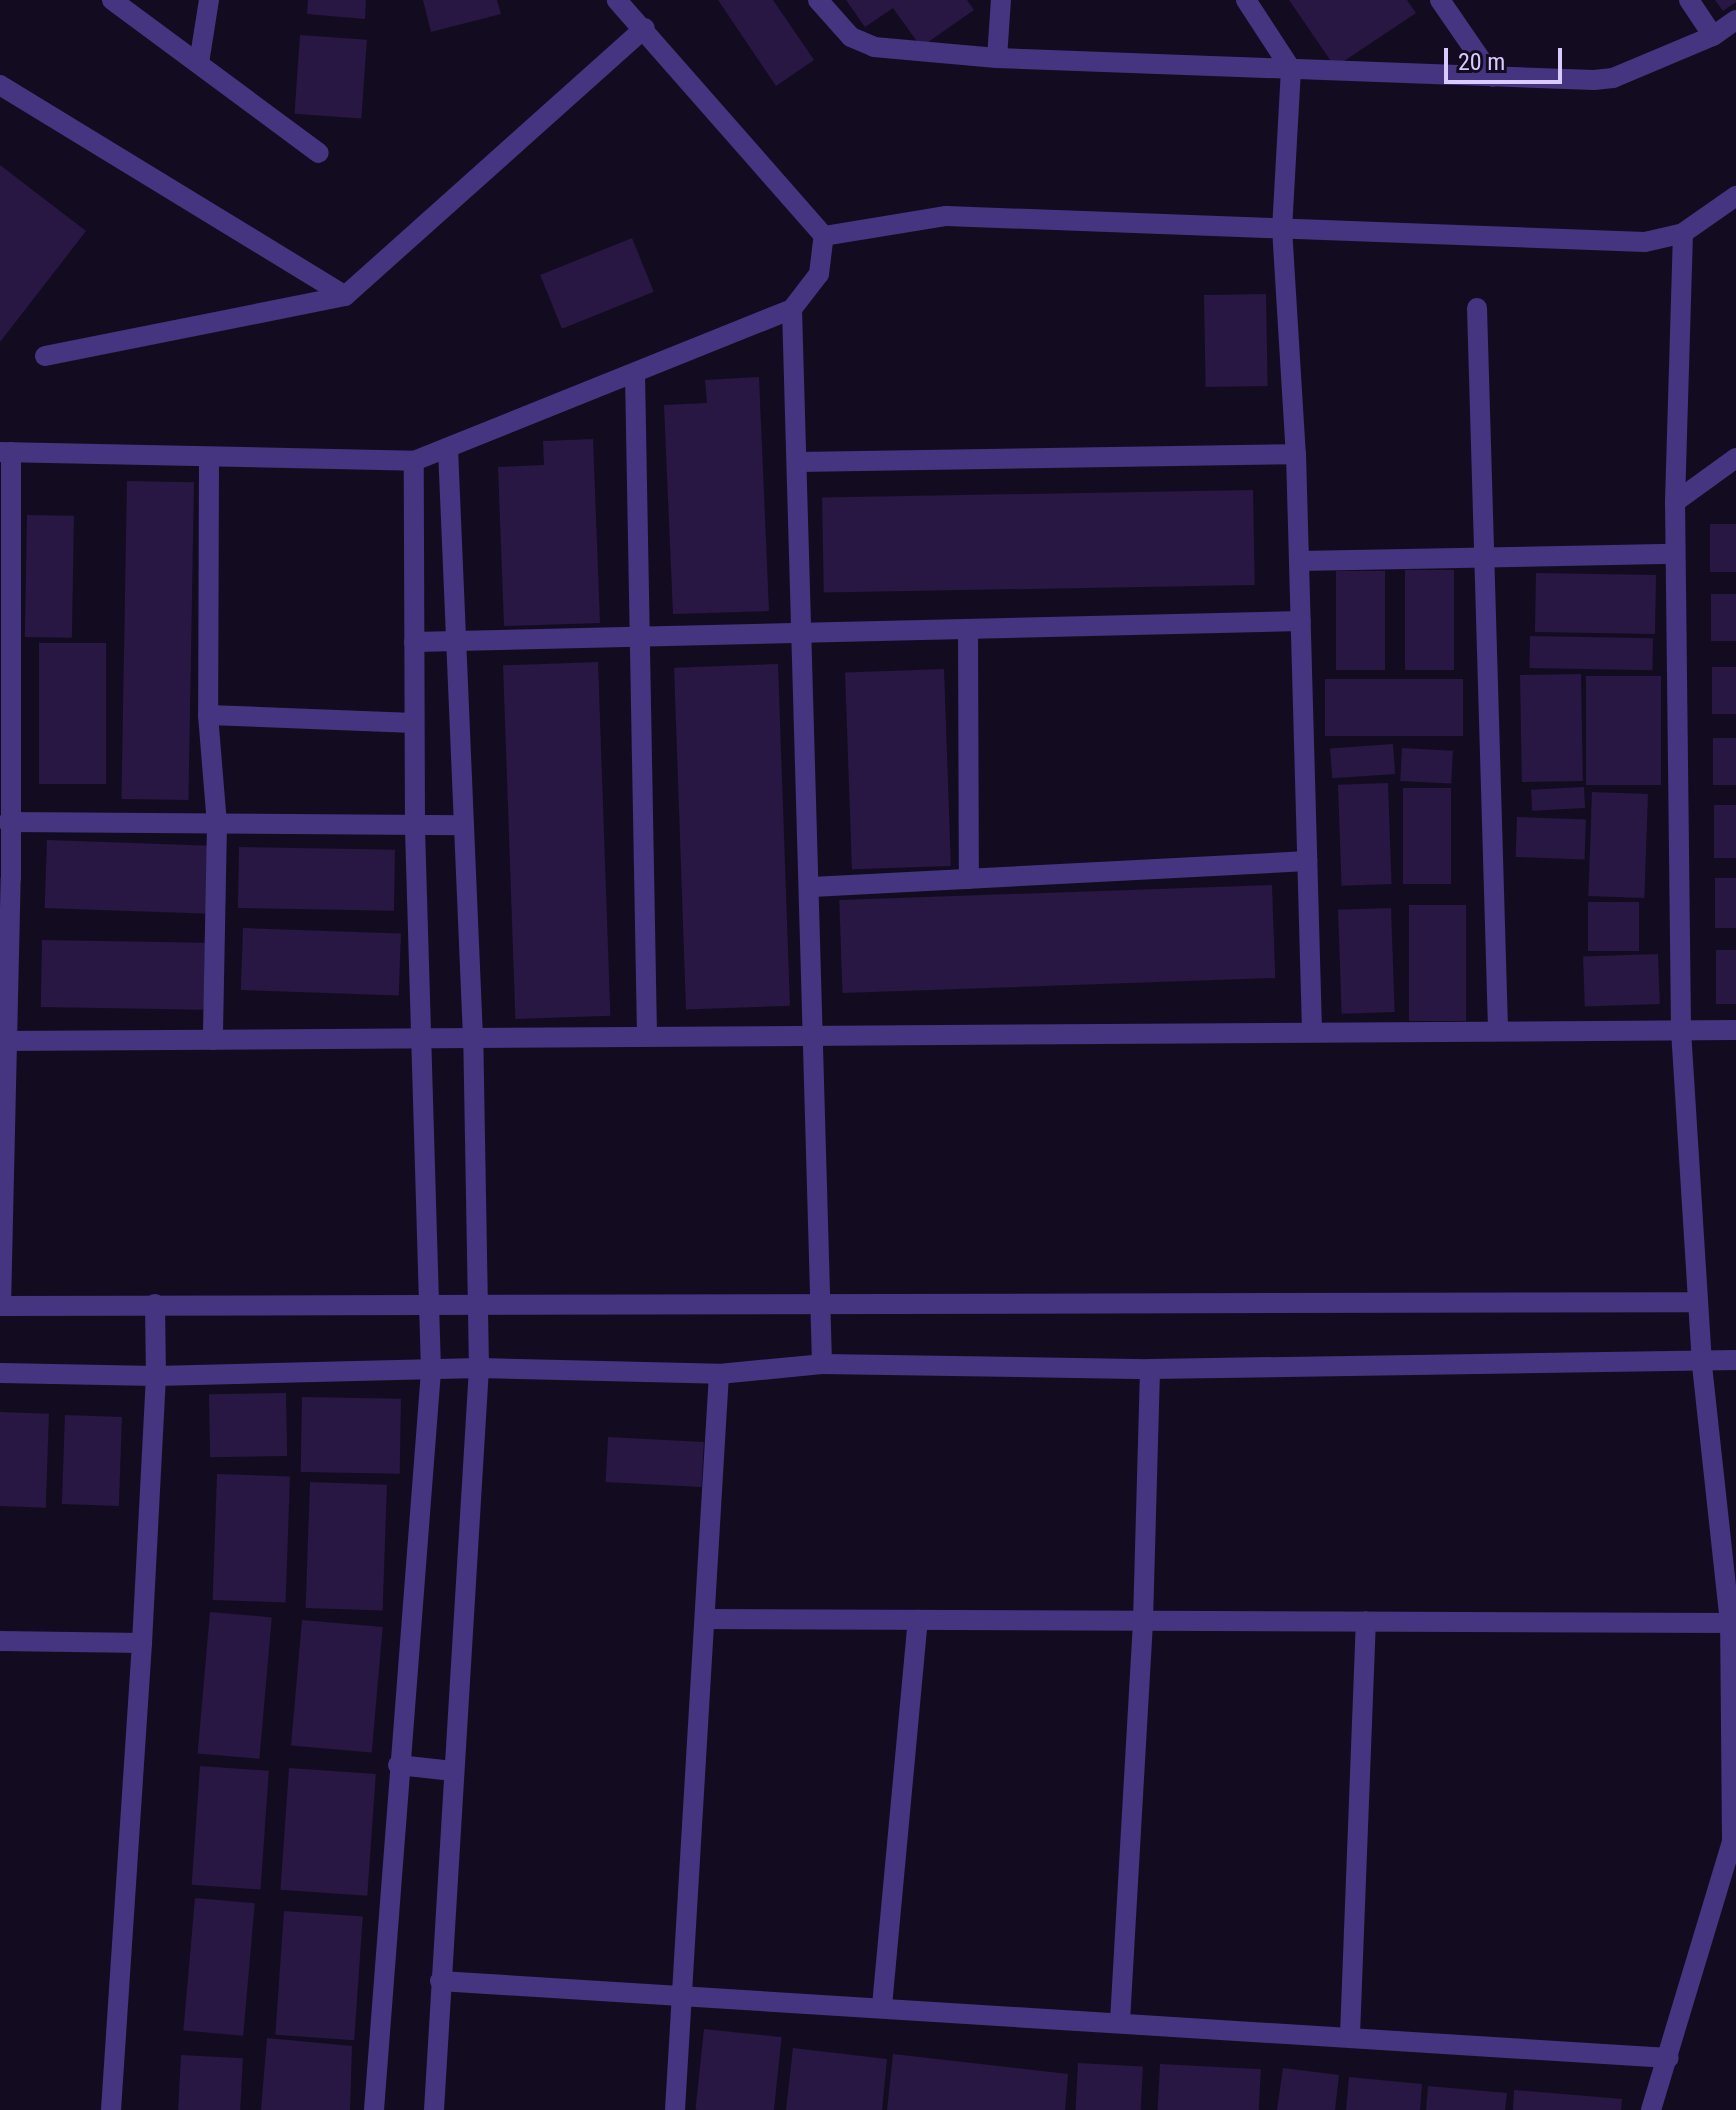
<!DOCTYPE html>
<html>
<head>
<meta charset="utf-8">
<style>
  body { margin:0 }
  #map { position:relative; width:1736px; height:2110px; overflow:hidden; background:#130c20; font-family:"Roboto Condensed",sans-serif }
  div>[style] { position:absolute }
  .building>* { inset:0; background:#271742; transform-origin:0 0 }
  .street>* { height:20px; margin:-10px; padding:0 10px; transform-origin:10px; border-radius:10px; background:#453581 }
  span { translate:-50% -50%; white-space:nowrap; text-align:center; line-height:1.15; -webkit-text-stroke:7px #130c20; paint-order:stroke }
  .scale { position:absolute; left:1444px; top:48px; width:118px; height:36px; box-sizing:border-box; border:4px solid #dacbff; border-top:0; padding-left:10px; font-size:24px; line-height:28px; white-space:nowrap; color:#dacbff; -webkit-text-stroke:6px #130c20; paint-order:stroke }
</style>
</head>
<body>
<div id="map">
  <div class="building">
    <div style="clip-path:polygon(308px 0,366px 0,365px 19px,307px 14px)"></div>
    <div style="clip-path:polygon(423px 0,497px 0,501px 14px,431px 32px)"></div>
    <div style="clip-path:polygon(718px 0,773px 0,814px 60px,776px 86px)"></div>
    <div style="clip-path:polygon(846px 0,967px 0,974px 10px,921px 47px,893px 8px,865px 27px)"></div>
    <div style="clip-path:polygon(1289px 0,1407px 0,1416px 13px,1335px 67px)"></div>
    <div style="clip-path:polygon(1715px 0,1736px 0,1736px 2px,1723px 11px)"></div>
    <div style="left:300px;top:35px;width:67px;height:79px;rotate:4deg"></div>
    <div style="clip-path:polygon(0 165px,86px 231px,0 342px)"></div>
    <div style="left:632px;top:238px;width:58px;height:99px;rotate:68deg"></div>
    <div style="left:1266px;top:294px;width:92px;height:62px;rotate:89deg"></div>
    <div style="clip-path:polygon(759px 377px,769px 611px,673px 614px,664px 405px,707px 403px,705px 380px)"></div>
    <div style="clip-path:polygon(593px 439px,600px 623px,504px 626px,498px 467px,544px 465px,543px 441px)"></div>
    <div style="left:127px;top:481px;width:67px;height:318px;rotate:1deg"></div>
    <div style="left:1253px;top:490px;width:95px;height:431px;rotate:89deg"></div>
    <div style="left:27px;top:515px;width:47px;height:122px;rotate:1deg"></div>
    <div style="left:1710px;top:524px;width:26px;height:48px"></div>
    <div style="left:1405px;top:570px;width:49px;height:100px"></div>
    <div style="left:1336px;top:571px;width:49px;height:99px"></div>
    <div style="left:1536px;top:573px;width:120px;height:59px;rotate:1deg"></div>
    <div style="left:1711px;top:594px;width:25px;height:47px"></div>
    <div style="left:1530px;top:636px;width:123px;height:32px;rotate:1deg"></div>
    <div style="left:39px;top:643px;width:67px;height:141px"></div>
    <div style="left:598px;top:662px;width:354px;height:95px;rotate:88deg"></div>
    <div style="left:778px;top:664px;width:342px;height:104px;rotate:88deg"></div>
    <div style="left:1736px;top:667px;width:47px;height:24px;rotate:90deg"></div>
    <div style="left:944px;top:669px;width:197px;height:99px;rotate:88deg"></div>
    <div style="left:1581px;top:674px;width:107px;height:61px;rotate:89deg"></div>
    <div style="left:1586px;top:676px;width:75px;height:109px"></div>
    <div style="left:1325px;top:679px;width:138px;height:57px"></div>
    <div style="left:1713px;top:738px;width:23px;height:47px"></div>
    <div style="left:1393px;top:744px;width:30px;height:63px;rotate:86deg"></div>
    <div style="left:1402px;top:748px;width:51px;height:33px;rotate:3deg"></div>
    <div style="left:1388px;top:783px;width:101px;height:50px;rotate:88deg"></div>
    <div style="left:1584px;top:787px;width:21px;height:53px;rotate:87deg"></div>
    <div style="left:1403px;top:788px;width:48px;height:96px"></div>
    <div style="left:1592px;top:792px;width:56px;height:104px;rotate:2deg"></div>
    <div style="left:1714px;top:805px;width:22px;height:53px"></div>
    <div style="left:1517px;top:817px;width:69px;height:40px;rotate:2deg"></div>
    <div style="left:47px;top:840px;width:164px;height:68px;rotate:2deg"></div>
    <div style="left:239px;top:847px;width:156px;height:61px;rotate:1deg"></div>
    <div style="left:1715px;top:878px;width:21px;height:50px"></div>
    <div style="left:1272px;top:885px;width:93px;height:433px;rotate:88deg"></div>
    <div style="left:1639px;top:902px;width:49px;height:51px;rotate:90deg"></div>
    <div style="left:1409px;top:905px;width:57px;height:116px"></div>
    <div style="left:1391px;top:908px;width:104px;height:53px;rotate:88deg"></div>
    <div style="left:243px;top:928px;width:158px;height:62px;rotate:2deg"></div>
    <div style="left:42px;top:940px;width:163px;height:67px;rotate:1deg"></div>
    <div style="left:1716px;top:950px;width:20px;height:54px"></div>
    <div style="left:1658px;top:954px;width:50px;height:75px;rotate:88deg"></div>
    <div style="left:286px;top:1393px;width:63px;height:77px;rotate:89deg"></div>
    <div style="left:302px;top:1397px;width:99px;height:75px;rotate:1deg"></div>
    <div style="left:0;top:1412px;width:49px;height:94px;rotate:2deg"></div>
    <div style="left:65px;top:1415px;width:57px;height:89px;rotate:2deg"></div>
    <div style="left:608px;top:1437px;width:96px;height:45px;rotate:3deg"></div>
    <div style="left:217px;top:1474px;width:73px;height:126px;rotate:2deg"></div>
    <div style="left:310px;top:1482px;width:77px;height:126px;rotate:2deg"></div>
    <div style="left:210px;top:1612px;width:62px;height:142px;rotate:5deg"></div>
    <div style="left:302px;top:1620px;width:81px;height:126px;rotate:5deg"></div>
    <div style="left:200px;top:1766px;width:69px;height:119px;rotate:4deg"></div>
    <div style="left:289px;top:1768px;width:87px;height:122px;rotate:4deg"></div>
    <div style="left:195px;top:1898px;width:60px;height:133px;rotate:5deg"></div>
    <div style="left:284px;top:1911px;width:79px;height:124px;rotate:4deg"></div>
    <div style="left:704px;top:2029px;width:78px;height:81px;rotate:6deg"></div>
    <div style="clip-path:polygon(267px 2038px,352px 2046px,350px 2110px,261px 2110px)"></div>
    <div style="clip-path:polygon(793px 2048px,887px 2059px,882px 2110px,786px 2110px)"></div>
    <div style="clip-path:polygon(893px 2054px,1068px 2074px,1065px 2110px,887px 2110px)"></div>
    <div style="left:181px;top:2055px;width:62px;height:55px;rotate:3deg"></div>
    <div style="left:1078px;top:2063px;width:65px;height:47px;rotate:3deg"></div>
    <div style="left:1160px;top:2064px;width:101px;height:46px;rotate:3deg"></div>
    <div style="clip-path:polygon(1283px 2068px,1339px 2075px,1335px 2110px,1277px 2110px)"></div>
    <div style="clip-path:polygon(1349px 2077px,1422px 2084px,1420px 2110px,1346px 2110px)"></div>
    <div style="clip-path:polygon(1428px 2086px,1507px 2093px,1505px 2110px,1426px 2110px)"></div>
    <div style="clip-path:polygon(1514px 2090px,1622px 2099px,1621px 2110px,1513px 2110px)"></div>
  </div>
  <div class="street">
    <div style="left:112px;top:0;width:257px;rotate:36.5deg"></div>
    <div style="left:818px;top:0;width:50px;rotate:48.3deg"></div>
    <div style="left:851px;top:37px;width:25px;rotate:23deg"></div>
    <div style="left:874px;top:47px;width:123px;rotate:5.1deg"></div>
    <div style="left:997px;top:58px;width:597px;rotate:2.11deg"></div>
    <div style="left:1594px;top:80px;width:19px;rotate:-6deg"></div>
    <div style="left:1613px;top:78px;width:108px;rotate:-22.8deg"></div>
    <div style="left:1713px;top:36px;width:28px;rotate:-35deg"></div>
    <div style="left:1246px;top:0;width:82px;rotate:56.9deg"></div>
    <div style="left:1291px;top:69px;width:159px;rotate:93.2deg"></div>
    <div style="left:1282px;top:228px;width:226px;rotate:86.5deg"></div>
    <div style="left:1296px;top:454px;width:577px;rotate:88.41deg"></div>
    <div style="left:1440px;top:0;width:93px;rotate:55.5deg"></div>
    <div style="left:1689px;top:0;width:43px;rotate:56.3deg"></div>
    <div style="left:997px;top:58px;width:58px;rotate:-86.1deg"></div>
    <div style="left:199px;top:63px;width:64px;rotate:-81deg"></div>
    <div style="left:0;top:85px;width:404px;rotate:31.4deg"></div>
    <div style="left:824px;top:236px;width:124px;rotate:-9.3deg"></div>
    <div style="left:946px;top:216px;width:699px;rotate:2.13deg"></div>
    <div style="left:1645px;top:242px;width:39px;rotate:-13deg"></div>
    <div style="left:1683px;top:233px;width:65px;rotate:-34.9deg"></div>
    <div style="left:1477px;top:308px;width:721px;rotate:88.33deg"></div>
    <div style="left:792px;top:309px;width:1055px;rotate:88.37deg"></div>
    <div style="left:45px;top:356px;width:306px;rotate:-11.3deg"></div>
    <div style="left:345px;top:296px;width:402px;rotate:-41.8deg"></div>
    <div style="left:635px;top:374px;width:662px;rotate:88.96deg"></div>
    <div style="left:0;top:452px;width:414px;rotate:1.2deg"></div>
    <div style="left:414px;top:461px;width:407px;rotate:-21.9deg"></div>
    <div style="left:792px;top:309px;width:44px;rotate:-52.4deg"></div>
    <div style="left:819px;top:274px;width:38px;rotate:-83deg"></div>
    <div style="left:824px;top:236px;width:314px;rotate:-131.3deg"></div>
    <div style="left:209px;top:461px;width:254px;rotate:90.2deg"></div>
    <div style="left:208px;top:715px;width:109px;rotate:85.3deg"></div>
    <div style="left:217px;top:824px;width:216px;rotate:91.1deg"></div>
    <div style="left:798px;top:462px;width:498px;rotate:-0.9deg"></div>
    <div style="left:1675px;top:502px;width:75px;rotate:-35.8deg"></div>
    <div style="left:1299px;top:561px;width:376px;rotate:-1.1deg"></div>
    <div style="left:968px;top:629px;width:250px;rotate:89.8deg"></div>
    <div style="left:414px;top:642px;width:887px;rotate:-1.36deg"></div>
    <div style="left:208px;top:715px;width:206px;rotate:2.2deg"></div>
    <div style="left:8px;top:822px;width:456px;rotate:0.4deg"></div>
    <div style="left:812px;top:887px;width:496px;rotate:-3deg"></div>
    <div style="left:0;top:1041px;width:1736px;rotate:-0.36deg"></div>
    <div style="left:0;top:1306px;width:1698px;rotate:-0.13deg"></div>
    <div style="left:1px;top:1306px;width:428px;rotate:-88.7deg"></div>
    <div style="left:11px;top:878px;width:426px;rotate:-90deg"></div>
    <div style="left:0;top:1373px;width:156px;rotate:1.1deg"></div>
    <div style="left:156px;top:1376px;width:323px;rotate:-1.4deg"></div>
    <div style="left:479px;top:1368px;width:240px;rotate:1.4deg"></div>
    <div style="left:719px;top:1374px;width:103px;rotate:-5.5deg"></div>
    <div style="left:822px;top:1364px;width:328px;rotate:0.9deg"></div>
    <div style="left:1150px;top:1369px;width:586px;rotate:-0.88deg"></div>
    <div style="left:705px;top:1619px;width:1025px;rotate:0.22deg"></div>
    <div style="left:0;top:1641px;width:142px;rotate:0.8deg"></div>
    <div style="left:398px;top:1765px;width:55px;rotate:6.2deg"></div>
    <div style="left:440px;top:1981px;width:1231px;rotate:3.59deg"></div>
    <div style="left:882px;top:2006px;width:388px;rotate:-84.7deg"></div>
    <div style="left:1120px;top:2021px;width:401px;rotate:-86.7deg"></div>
    <div style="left:1143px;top:1621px;width:252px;rotate:-88.4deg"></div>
    <div style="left:1350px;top:2035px;width:414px;rotate:-87.8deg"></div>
    <div style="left:111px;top:2110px;width:468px;rotate:-86.2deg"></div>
    <div style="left:142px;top:1643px;width:267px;rotate:-87deg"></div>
    <div style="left:156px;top:1376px;width:72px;rotate:-90.8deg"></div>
    <div style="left:374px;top:2110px;width:741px;rotate:-85.59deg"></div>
    <div style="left:431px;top:1371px;width:543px;rotate:-91.69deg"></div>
    <div style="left:415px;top:828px;width:367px;rotate:-90.2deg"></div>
    <div style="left:434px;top:2110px;width:743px;rotate:-86.53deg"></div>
    <div style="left:479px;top:1368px;width:330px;rotate:-91deg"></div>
    <div style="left:473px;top:1038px;width:591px;rotate:-92.43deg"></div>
    <div style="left:675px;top:2110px;width:737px;rotate:-86.58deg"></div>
    <div style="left:1651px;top:2110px;width:281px;rotate:-73.2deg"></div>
    <div style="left:1732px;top:1841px;width:218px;rotate:-90.5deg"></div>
    <div style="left:1730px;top:1623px;width:261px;rotate:-96.2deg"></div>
    <div style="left:1702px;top:1364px;width:337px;rotate:-93.6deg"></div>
    <div style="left:1681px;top:1028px;width:526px;rotate:-90.65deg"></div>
    <div style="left:1675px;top:502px;width:269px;rotate:-88.3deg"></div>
  </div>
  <div class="scale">20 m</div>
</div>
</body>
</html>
